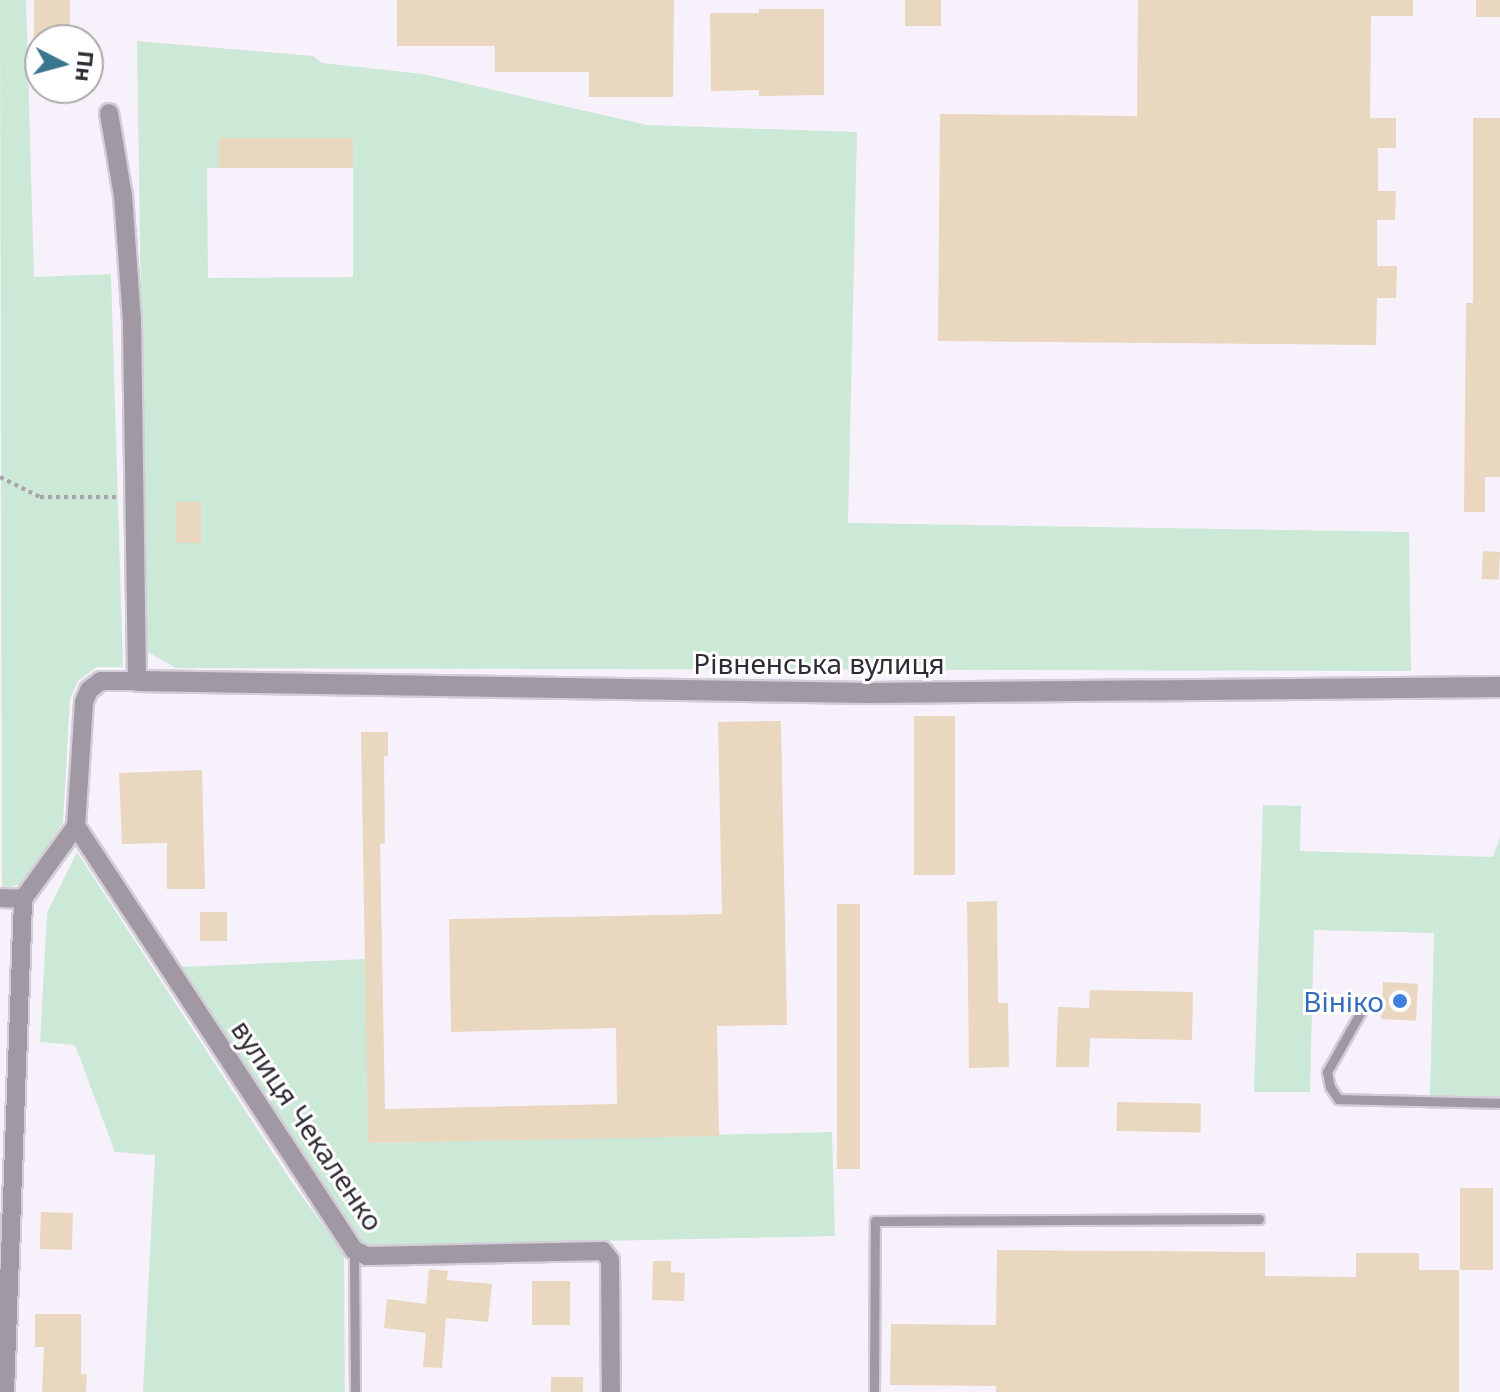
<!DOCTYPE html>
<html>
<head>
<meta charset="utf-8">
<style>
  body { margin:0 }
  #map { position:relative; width:1500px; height:1392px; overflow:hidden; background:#f7f1fb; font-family:"Noto Sans",sans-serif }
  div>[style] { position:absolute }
  .green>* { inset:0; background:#cce9d8 }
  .building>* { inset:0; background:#ead7bf; transform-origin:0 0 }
  .path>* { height:4px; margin-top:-2px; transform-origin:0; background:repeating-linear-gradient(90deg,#a9a3ad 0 4px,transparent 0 8px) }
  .roads { filter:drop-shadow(2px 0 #d3cdd7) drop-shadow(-2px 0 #d3cdd7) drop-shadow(0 2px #d3cdd7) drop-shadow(0 -2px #d3cdd7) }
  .service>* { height:9px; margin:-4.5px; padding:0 4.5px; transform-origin:4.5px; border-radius:4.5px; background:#a099a4 }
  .minor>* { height:18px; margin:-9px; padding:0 9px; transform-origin:9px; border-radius:9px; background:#a099a4 }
  .tertiary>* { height:20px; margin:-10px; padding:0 10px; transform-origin:10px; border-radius:10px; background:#a099a4 }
  .dots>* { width:22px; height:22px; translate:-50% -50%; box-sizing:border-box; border:4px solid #fff; border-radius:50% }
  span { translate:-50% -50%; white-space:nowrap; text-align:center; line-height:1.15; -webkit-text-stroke:6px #fff; paint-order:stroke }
  .street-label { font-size:28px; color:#312b35 }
  .shop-label { font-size:28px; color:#366cbe }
  .right { translate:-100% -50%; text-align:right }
  .north { position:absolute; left:24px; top:24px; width:80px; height:80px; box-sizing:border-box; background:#fff; border:2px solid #adaaae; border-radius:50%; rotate:96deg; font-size:22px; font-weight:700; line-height:32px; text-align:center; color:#312b35 }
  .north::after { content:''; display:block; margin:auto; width:28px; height:36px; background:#3a768d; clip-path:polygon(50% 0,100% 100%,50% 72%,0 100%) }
</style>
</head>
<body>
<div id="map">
  <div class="green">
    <div style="clip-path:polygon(0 0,26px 0,34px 277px,111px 274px,123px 667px,97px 667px,78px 681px,70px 699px,63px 822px,25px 883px,2px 889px)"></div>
    <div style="clip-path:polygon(evenodd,137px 41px,313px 56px,322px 63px,423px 74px,647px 125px,857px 132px,848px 523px,1409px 532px,1411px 671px,176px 668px,146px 651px,137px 41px,220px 138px,353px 138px,353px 277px,208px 278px,207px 168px,219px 168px,220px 138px)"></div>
    <div style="clip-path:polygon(1263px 805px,1301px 806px,1300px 851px,1493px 857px,1500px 837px,1500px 1097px,1430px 1095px,1434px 933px,1314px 930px,1310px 1092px,1254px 1092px)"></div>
    <div style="clip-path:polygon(77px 852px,291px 1181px,344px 1254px,345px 1392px,143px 1392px,155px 1155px,115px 1152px,75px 1045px,40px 1042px,47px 913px)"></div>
    <div style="clip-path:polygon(365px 959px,369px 1143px,832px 1132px,835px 1236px,369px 1246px,361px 1242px,181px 967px)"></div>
  </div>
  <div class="building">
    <div style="left:34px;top:0;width:36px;height:40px"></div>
    <div style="clip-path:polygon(397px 0,674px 0,673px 97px,589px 97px,589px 72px,495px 72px,495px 46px,397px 46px)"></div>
    <div style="left:905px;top:0;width:36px;height:26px"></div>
    <div style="clip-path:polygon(1138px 0,1413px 0,1413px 16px,1371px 16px,1370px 118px,1396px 118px,1396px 148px,1378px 148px,1378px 191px,1396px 191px,1395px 220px,1377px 220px,1377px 266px,1397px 266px,1396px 298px,1377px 298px,1376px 345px,938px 341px,940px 114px,1137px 116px)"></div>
    <div style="left:1476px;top:0;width:24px;height:17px"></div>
    <div style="clip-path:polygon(759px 9px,824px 9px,824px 95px,759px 96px,759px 90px,711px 91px,710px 13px,759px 13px)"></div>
    <div style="clip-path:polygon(1473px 118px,1500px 118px,1500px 477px,1485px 477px,1485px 512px,1464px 512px,1466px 303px,1473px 303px)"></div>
    <div style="left:219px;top:138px;width:134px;height:30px"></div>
    <div style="left:176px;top:502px;width:25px;height:41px"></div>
    <div style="left:1483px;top:551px;width:17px;height:28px;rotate:3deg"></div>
    <div style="left:914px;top:716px;width:41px;height:159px"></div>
    <div style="clip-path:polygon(781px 721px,787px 1025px,717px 1026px,719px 1136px,368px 1143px,361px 732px,388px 732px,388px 756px,384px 756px,385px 843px,380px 844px,385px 1109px,617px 1104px,616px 1028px,451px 1032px,449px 919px,722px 914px,718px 722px)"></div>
    <div style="clip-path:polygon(202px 770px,205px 889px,167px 889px,167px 843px,122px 844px,119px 773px)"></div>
    <div style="clip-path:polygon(997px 901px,998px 1003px,1008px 1003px,1009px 1067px,969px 1068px,967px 902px)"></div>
    <div style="left:837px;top:904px;width:23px;height:265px"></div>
    <div style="left:200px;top:912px;width:27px;height:29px"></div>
    <div style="left:1383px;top:982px;width:35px;height:37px;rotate:3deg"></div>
    <div style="clip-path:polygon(1090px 990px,1193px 992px,1192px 1040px,1090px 1038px,1089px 1067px,1056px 1067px,1058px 1007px,1089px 1008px)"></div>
    <div style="left:1117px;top:1102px;width:84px;height:29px;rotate:1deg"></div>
    <div style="left:1460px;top:1188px;width:33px;height:82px"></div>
    <div style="left:41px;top:1212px;width:32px;height:37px;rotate:2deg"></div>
    <div style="clip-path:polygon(997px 1250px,1265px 1252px,1265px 1276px,1356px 1277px,1356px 1253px,1419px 1253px,1419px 1270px,1459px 1270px,1459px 1392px,996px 1392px,996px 1386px,890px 1385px,891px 1324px,996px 1325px)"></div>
    <div style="clip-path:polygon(653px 1261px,671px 1261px,671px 1272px,685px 1273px,684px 1301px,652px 1300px)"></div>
    <div style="clip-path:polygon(429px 1269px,448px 1271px,447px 1280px,492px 1284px,488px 1322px,446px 1318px,442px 1368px,423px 1367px,426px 1333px,384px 1328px,387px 1299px,426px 1304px)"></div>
    <div style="left:532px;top:1281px;width:38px;height:44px"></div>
    <div style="clip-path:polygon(35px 1314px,81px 1314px,81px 1374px,87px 1374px,86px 1392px,42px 1392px,44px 1347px,35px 1347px)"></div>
    <div style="left:551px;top:1377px;width:32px;height:15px"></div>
  </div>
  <div class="path">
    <div style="left:0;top:477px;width:45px;rotate:26.6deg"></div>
    <div style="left:40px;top:497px;width:77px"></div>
  </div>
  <div class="roads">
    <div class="service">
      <div style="left:1364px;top:1006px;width:76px;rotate:119.3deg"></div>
      <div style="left:1327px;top:1072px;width:15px;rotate:79deg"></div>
      <div style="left:1330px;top:1087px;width:14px;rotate:56deg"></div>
      <div style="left:1338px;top:1099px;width:162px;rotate:1.4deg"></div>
      <div style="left:354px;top:1250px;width:142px;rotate:89.6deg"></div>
      <div style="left:874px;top:1392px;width:171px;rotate:-89.7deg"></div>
      <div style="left:875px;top:1221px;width:384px;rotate:-0.3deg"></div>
    </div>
    <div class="minor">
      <div style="left:76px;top:826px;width:507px;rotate:56.75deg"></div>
      <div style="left:354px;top:1250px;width:14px;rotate:25deg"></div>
      <div style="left:367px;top:1256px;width:236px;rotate:-1.2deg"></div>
      <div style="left:603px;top:1251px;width:11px;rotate:52deg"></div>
      <div style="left:610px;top:1260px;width:132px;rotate:89.6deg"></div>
      <div style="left:0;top:898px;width:23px;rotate:2deg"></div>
      <div style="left:23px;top:899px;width:90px;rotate:-54deg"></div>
      <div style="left:76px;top:826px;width:124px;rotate:-86.3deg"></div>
      <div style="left:84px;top:702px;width:13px;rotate:-67deg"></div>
      <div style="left:89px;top:690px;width:15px;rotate:-37deg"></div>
      <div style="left:101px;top:681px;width:36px"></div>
      <div style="left:137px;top:681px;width:360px;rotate:-90.8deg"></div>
      <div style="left:132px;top:321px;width:125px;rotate:-94.1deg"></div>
      <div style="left:123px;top:196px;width:84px;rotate:-99.6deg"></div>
      <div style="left:5px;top:1392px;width:493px;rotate:-87.9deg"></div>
    </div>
    <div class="tertiary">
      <div style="left:137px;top:681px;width:732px;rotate:0.94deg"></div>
      <div style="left:869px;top:693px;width:631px;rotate:-0.54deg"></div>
    </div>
  </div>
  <div class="dots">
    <div style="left:1400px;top:1001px;background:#3f7fe0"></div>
  </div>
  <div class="street-label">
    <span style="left:819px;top:663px">Рівненська вулиця</span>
    <span style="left:308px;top:1125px;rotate:56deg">вулиця Чекаленко</span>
  </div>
  <div class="shop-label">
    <span class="right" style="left:1384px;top:1001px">Вініко</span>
  </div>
  <div class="north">Пн</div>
</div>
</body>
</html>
